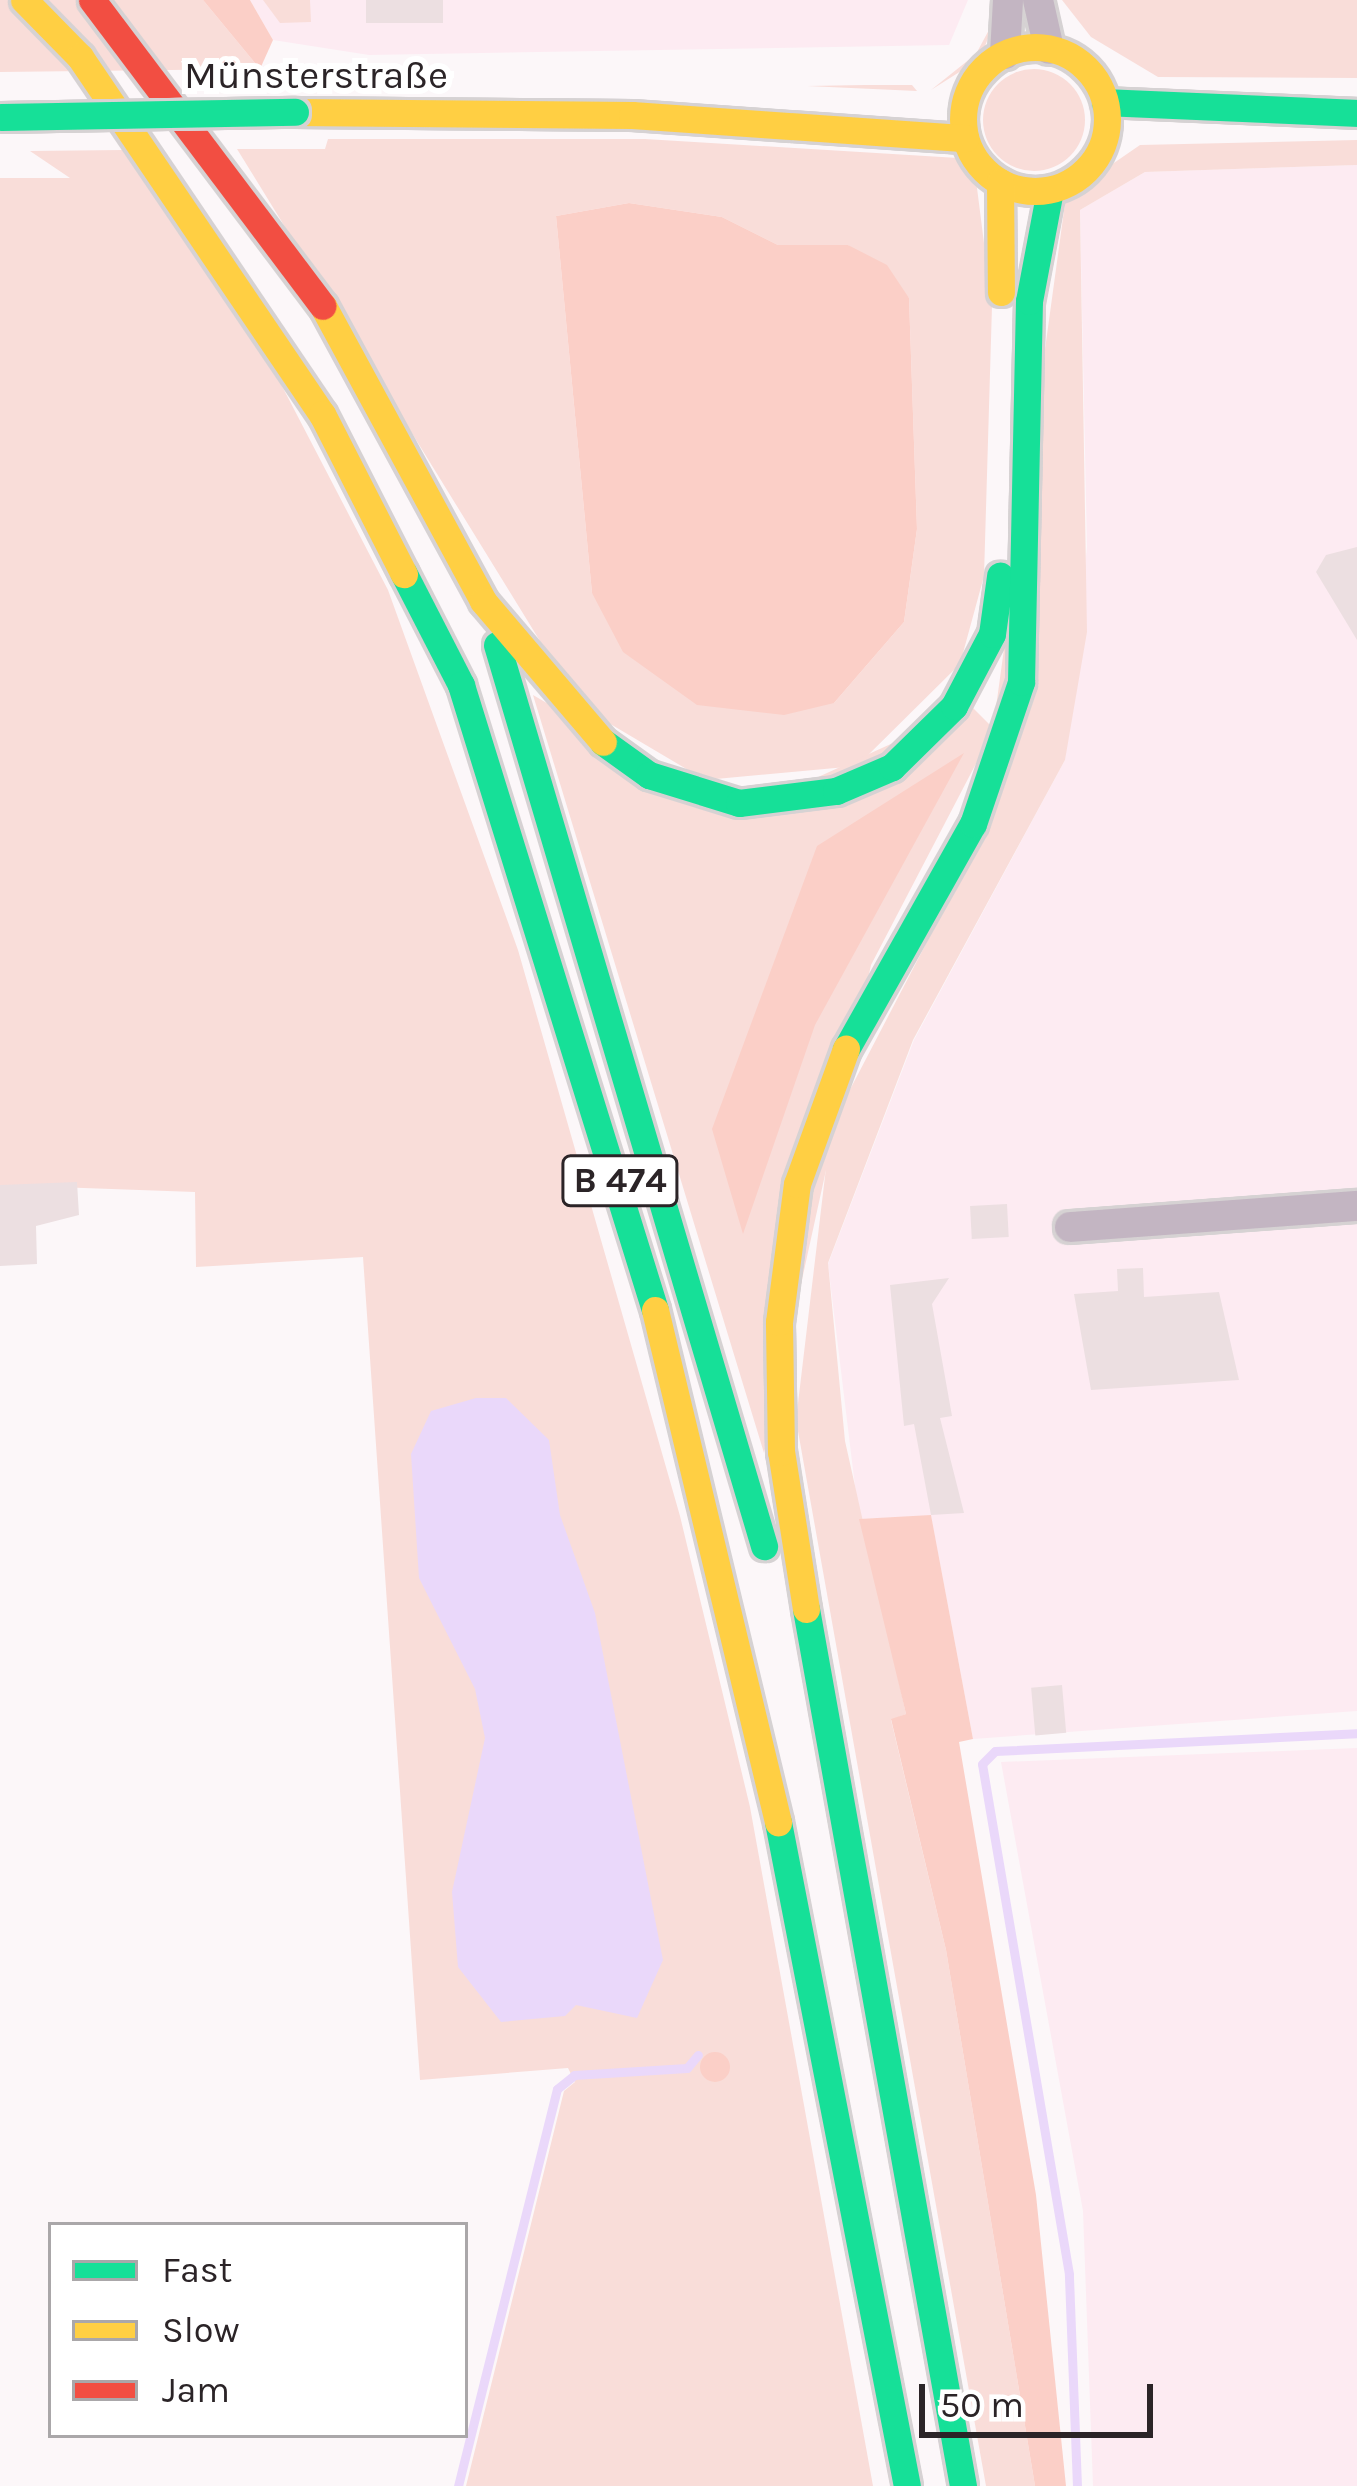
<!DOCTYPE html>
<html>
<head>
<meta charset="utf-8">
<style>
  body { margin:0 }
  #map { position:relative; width:1357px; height:2486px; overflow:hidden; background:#fcf7f9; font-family:Karla,sans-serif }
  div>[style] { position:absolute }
  .built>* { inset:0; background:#fdebf2 }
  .green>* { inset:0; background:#f9ddd9 }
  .round { border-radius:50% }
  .forest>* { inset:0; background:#fbcfc7 }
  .water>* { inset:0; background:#ead8fa }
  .stream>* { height:9px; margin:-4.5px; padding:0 4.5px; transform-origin:4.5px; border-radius:4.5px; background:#ead8fa }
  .building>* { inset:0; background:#ecdfe1; transform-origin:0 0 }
  .roads { filter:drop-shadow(3px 0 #d6d2d3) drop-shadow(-3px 0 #d6d2d3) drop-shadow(0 3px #d6d2d3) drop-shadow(0 -3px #d6d2d3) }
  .street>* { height:30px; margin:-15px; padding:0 15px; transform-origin:15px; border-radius:15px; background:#c3b5c2 }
  .fast>* { height:27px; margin:-13.5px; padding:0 13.5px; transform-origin:13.5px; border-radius:13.5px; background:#16e098 }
  .slow>* { height:27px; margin:-13.5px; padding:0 13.5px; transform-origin:13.5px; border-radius:13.5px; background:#ffcf43 }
  .slow>.ring { margin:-13.5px; padding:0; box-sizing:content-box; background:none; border:27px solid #ffcf43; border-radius:50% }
  .jam>* { height:27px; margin:-13.5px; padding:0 13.5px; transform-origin:13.5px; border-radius:13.5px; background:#f24e42 }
  .bridges { filter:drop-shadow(3px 0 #d6d2d3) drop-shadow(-3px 0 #d6d2d3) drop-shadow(0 3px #d6d2d3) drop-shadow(0 -3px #d6d2d3) }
  .fast-bridge>* { height:27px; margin:-13.5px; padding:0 13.5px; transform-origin:13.5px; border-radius:13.5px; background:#16e098 }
  span { translate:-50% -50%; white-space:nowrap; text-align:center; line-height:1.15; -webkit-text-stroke:12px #fff; paint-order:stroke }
  .shield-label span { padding:3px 9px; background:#fff; border:3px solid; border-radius:9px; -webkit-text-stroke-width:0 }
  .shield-label { font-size:36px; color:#2b2427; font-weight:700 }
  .street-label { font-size:39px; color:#2b2427 }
  .legend { position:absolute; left:48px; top:2222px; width:420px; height:216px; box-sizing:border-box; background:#fff; border:3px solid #aaa7a9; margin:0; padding:15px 21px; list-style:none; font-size:36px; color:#2b2427 }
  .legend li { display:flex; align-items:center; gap:24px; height:60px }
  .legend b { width:60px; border:3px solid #aaa7a9 }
  .scale { position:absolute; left:919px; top:2384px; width:234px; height:54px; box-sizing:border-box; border:6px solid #2b2427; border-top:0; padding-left:15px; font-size:36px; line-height:42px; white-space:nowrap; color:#2b2427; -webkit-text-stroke:9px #fff; paint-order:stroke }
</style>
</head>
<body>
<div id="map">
  <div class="built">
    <div style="clip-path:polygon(250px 0,968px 0,949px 45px,369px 55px,273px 40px)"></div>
    <div style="clip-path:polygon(1357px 165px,1357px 1711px,973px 1739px,931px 1516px,859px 1519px,828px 1264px,914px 1040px,1065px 760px,1087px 547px,1080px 210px,1145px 172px)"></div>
    <div style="clip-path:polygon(1357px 1748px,1357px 2486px,1093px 2486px,1083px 2211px,1001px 1762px)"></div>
  </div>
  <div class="green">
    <div style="clip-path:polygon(0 0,203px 0,260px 69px,0 72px)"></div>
    <div style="clip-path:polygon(263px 0,310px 0,311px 22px,280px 23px)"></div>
    <div style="clip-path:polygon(1062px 0,1357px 0,1357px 78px,1158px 77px,1091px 37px)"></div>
    <div style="clip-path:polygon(997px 15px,980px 59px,931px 90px,976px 54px)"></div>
    <div class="round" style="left:983px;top:69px;width:102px;height:102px"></div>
    <div style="clip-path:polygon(912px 85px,917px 91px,807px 86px,865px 85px)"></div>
    <div style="clip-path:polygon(evenodd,328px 139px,645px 139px,958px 158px,976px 180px,992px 306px,984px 576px,960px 664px,857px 766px,705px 780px,580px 706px,237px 149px,325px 149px,328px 139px,629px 203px,722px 217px,778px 245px,848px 245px,909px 298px,917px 529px,904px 622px,834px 703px,592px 593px,556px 216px,629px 203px)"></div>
    <div style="clip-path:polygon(1357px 140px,1357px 165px,1145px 172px,1080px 210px,1087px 632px,1065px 760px,913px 1040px,828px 1263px,845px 1441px,906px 1714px,891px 1720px,946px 1950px,1035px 2486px,986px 2486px,796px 1420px,831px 1126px,977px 846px,1066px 196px,1140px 145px)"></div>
    <div style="clip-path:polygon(123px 150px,270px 363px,388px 590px,518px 950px,680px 1516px,750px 1807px,873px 2486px,466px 2486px,564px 2091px,575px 2082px,568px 2068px,420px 2080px,363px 1257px,196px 1267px,195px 1192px,0 1185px,0 178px,70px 178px,30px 151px)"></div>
    <div style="clip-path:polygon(533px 695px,737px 814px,972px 707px,994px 729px,871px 965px,764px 1453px)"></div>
  </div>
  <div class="forest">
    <div style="clip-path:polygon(203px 0,250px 0,273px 40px,260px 69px)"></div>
    <div style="clip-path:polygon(629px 203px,722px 217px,778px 245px,848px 245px,887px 265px,909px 298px,917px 529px,904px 622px,834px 703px,784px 715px,697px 705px,623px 652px,592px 593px,556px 216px)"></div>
    <div style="clip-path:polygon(964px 753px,815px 1025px,743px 1234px,712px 1129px,817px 846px)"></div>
    <div style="clip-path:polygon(931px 1515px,973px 1739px,959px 1742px,1036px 2195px,1066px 2486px,1035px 2486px,946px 1950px,891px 1719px,906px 1714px,859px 1519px)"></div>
    <div class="round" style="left:700px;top:2052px;width:30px;height:30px"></div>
  </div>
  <div class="water">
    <div style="clip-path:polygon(476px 1398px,506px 1398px,549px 1440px,560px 1515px,595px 1613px,663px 1960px,637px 2018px,576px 2005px,565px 2016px,501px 2022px,458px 1967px,452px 1892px,485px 1738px,475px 1689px,419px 1578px,411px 1454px,431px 1411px)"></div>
  </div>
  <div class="stream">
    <div style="left:458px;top:2486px;width:409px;rotate:-76deg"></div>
    <div style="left:557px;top:2089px;width:22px;rotate:-39deg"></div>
    <div style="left:574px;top:2075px;width:113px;rotate:-3.5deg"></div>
    <div style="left:687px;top:2068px;width:17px;rotate:-50deg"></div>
    <div style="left:1077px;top:2486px;width:212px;rotate:-92.2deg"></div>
    <div style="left:1069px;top:2274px;width:517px;rotate:-99.68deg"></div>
    <div style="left:982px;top:1764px;width:18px;rotate:-45deg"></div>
    <div style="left:995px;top:1751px;width:362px;rotate:-2.8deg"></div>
  </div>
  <div class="building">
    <div style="left:366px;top:0;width:77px;height:23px"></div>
    <div style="clip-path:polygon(1357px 547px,1357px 640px,1316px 572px,1326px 555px)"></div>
    <div style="clip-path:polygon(77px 1182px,79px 1215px,36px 1226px,37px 1264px,0 1266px,0 1185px)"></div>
    <div style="left:1007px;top:1204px;width:33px;height:37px;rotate:87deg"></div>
    <div style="clip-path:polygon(1143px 1268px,1144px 1297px,1219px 1292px,1239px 1380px,1091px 1390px,1074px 1294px,1118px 1291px,1117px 1269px)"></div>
    <div style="clip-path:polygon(949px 1278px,932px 1304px,952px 1416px,940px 1418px,964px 1513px,931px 1515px,914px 1424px,904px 1426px,890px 1285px)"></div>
    <div style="left:1062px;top:1685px;width:48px;height:31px;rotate:85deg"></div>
  </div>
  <div class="roads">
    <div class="street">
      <div style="left:1038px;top:0;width:50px;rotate:77.3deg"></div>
      <div style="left:1005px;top:54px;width:54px;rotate:-86.8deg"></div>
      <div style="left:1070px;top:1227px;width:288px;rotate:-4.2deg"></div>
    </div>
    <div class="fast">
      <div style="left:1105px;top:102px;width:252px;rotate:2.5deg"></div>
      <div style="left:404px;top:574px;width:125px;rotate:62.8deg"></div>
      <div style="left:461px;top:685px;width:654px;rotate:72.76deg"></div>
      <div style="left:497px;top:645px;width:940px;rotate:73.49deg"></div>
      <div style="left:603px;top:742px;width:57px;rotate:35.7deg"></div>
      <div style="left:649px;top:775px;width:94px;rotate:17.3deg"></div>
      <div style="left:739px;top:803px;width:98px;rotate:-7.1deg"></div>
      <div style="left:836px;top:791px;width:61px;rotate:-23.2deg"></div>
      <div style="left:892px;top:767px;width:87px;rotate:-44.5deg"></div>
      <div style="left:954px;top:706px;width:81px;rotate:-62.2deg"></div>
      <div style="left:992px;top:634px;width:59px;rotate:-82.1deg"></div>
      <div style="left:846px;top:1049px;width:258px;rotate:-60.6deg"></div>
      <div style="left:973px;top:824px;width:150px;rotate:-71.3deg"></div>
      <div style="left:1021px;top:682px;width:381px;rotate:-88.8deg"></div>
      <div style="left:1029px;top:301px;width:113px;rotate:-79.3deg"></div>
      <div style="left:806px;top:1609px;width:891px;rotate:79.85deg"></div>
      <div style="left:778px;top:1822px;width:676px;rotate:79.01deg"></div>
    </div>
    <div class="slow">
      <div style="left:24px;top:0;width:80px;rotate:45.5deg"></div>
      <div style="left:80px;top:57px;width:431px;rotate:55.9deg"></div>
      <div style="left:322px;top:414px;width:180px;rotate:62.9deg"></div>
      <div class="ring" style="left:963px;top:47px;width:117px;height:117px"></div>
      <div style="left:295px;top:112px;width:337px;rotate:0.5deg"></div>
      <div style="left:632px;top:115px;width:334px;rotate:4deg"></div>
      <div style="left:1000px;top:182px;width:110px;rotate:89.5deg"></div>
      <div style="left:323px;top:306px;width:336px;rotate:61.5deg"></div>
      <div style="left:483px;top:601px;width:185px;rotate:49.6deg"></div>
      <div style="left:655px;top:1310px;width:527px;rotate:76.49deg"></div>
      <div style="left:806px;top:1609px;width:159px;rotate:-99deg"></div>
      <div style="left:781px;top:1452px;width:130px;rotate:-90.9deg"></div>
      <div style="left:779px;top:1322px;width:139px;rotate:-82.6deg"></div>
      <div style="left:797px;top:1184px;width:144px;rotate:-70.1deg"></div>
    </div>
    <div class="jam">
      <div style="left:92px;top:0;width:383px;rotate:53deg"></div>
    </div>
  </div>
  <div class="bridges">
    <div class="fast-bridge">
      <div style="left:1px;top:117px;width:294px;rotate:-1deg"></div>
    </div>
  </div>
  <div class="shield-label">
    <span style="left:620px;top:1181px">B 474</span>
  </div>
  <div class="street-label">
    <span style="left:316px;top:75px">Münsterstraße</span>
  </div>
  <ul class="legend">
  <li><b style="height:15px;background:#16e098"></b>Fast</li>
  <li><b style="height:15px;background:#ffcf43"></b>Slow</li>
  <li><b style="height:15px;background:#f24e42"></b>Jam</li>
  </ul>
  <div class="scale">50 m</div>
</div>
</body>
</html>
